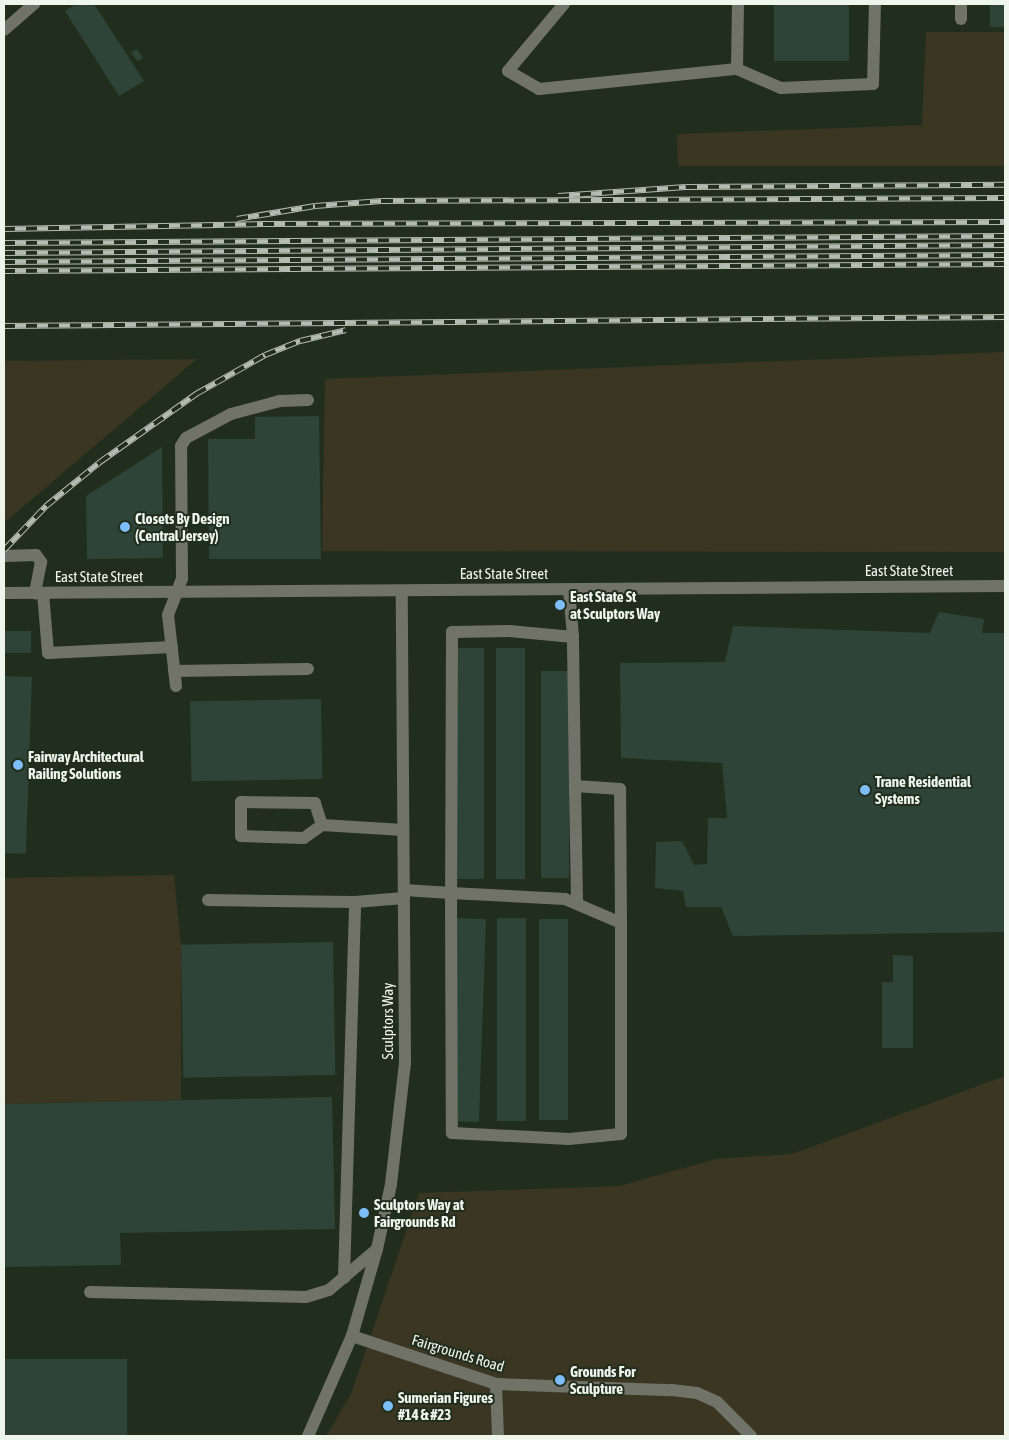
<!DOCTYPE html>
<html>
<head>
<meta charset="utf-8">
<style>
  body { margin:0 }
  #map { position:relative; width:1009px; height:1440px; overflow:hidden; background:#212e1e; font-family:"Asap Condensed",sans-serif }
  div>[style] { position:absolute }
  .green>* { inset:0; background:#3a3621 }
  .building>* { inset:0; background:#2e4438; transform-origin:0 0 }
  .minor>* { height:12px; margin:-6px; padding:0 6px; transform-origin:6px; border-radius:6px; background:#717369 }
  .rail>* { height:5.5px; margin-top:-2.75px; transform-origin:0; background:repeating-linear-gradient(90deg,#212e1e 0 11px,#b2bcb0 0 22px); box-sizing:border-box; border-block:1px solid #b2bcb0 }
  .dots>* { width:14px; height:14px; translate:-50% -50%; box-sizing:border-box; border:2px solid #212e1e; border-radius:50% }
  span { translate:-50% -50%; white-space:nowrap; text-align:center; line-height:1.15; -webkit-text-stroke:4px #212e1e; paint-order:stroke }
  .poi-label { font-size:15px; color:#eef6ec; font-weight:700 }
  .left { translate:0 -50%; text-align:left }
  .street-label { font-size:15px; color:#eef6ec }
  .frame { position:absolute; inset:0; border:5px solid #eef6ec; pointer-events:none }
</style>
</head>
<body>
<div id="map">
  <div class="green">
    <div style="clip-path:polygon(926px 32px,1005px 32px,1005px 166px,678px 166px,677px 134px,922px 125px)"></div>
    <div style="clip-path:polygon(1005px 352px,1005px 552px,322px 551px,325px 379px)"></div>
    <div style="clip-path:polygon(197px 359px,4px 523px,4px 361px)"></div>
    <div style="clip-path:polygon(174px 875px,181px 945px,181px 1100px,4px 1104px,4px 878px)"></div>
    <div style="clip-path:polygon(1005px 1076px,1005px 1436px,326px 1436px,351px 1394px,419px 1193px,619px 1186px,716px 1159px,792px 1154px)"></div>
  </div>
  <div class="building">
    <div style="clip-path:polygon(76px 4px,94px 4px,144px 81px,119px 96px,65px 11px)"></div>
    <div style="left:774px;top:4px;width:75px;height:57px"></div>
    <div style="left:990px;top:4px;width:15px;height:23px"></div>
    <div style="clip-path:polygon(137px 49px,143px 58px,137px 61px,131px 52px)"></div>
    <div style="clip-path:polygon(319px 416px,321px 559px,209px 559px,208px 439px,255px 439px,255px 417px)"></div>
    <div style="clip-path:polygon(162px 447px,163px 558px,87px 559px,86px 496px)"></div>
    <div style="clip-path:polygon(939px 612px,984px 619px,982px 633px,1005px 633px,1005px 932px,733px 936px,721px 907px,686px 907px,683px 891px,655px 888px,656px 842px,682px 841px,694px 865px,707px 864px,708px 818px,727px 818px,722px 763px,621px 758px,620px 663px,725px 662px,733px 626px,930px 633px)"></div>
    <div style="left:4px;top:631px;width:27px;height:22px"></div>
    <div style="left:456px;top:648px;width:28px;height:231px"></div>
    <div style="left:496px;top:648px;width:29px;height:231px"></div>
    <div style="left:541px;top:671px;width:28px;height:207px"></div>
    <div style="left:4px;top:676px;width:28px;height:177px;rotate:2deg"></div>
    <div style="left:321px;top:699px;width:80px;height:131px;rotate:89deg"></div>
    <div style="left:457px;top:918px;width:29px;height:203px;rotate:2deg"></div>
    <div style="left:497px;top:918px;width:29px;height:203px"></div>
    <div style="left:539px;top:919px;width:29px;height:201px"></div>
    <div style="left:333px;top:942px;width:133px;height:152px;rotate:89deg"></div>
    <div style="clip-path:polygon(893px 955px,913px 956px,913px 1048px,882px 1048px,882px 982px,893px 982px)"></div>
    <div style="clip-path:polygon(332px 1097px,335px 1229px,120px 1233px,121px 1265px,4px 1267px,4px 1104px)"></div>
    <div style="left:4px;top:1359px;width:123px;height:77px"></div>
  </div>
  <div class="minor">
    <div style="left:564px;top:4px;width:87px;rotate:129.9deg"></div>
    <div style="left:508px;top:71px;width:36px;rotate:30deg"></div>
    <div style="left:539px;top:89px;width:199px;rotate:-5.8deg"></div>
    <div style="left:738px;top:4px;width:65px;rotate:90.9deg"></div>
    <div style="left:737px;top:69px;width:48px;rotate:23.4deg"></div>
    <div style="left:781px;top:88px;width:92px;rotate:-2.5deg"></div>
    <div style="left:873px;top:84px;width:80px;rotate:-88.6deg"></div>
    <div style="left:961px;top:4px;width:15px;rotate:90deg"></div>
    <div style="left:4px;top:30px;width:40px;rotate:-41deg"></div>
    <div style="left:4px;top:556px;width:32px;rotate:-2deg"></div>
    <div style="left:36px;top:555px;width:9px;rotate:54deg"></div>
    <div style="left:41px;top:562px;width:32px;rotate:101deg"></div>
    <div style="left:569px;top:590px;width:47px;rotate:85.1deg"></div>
    <div style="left:4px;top:593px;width:1001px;rotate:-0.4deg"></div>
    <div style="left:43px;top:593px;width:60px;rotate:85.2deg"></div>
    <div style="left:48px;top:653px;width:124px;rotate:-2.8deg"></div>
    <div style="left:174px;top:671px;width:134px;rotate:-0.9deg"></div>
    <div style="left:176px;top:686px;width:71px;rotate:-96.4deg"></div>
    <div style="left:168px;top:615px;width:39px;rotate:-69deg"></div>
    <div style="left:182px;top:579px;width:133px;rotate:-90.4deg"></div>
    <div style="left:181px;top:446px;width:9px;rotate:-58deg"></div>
    <div style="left:186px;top:438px;width:51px;rotate:-28.1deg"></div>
    <div style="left:231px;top:414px;width:51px;rotate:-14.9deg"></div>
    <div style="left:280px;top:401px;width:28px;rotate:-2deg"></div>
    <div style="left:575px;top:786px;width:118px;rotate:89deg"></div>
    <div style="left:322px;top:825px;width:23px;rotate:-108deg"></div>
    <div style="left:315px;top:803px;width:74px;rotate:-179.2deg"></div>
    <div style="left:241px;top:802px;width:34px;rotate:90deg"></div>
    <div style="left:241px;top:836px;width:63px;rotate:1.8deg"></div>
    <div style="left:304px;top:838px;width:22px;rotate:-36deg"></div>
    <div style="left:322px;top:825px;width:81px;rotate:3.5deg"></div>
    <div style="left:404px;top:890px;width:47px;rotate:3.7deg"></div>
    <div style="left:451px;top:893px;width:114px;rotate:3deg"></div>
    <div style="left:565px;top:899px;width:61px;rotate:23.2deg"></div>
    <div style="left:621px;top:923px;width:134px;rotate:-90.4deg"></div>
    <div style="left:620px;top:789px;width:45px;rotate:-176.2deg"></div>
    <div style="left:575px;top:786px;width:149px;rotate:-90.8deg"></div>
    <div style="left:573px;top:637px;width:64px;rotate:-174.6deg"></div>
    <div style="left:509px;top:631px;width:57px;rotate:179deg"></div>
    <div style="left:452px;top:632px;width:261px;rotate:90.2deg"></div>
    <div style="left:451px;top:893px;width:240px;rotate:89.8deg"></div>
    <div style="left:452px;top:1133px;width:117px;rotate:2.9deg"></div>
    <div style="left:569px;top:1139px;width:52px;rotate:-5.5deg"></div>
    <div style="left:621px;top:1134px;width:211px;rotate:-90deg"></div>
    <div style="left:208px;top:900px;width:147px;rotate:0.8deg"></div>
    <div style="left:344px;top:1278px;width:376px;rotate:-88.3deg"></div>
    <div style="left:355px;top:902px;width:49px;rotate:-4.7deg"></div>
    <div style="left:90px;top:1292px;width:216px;rotate:1.3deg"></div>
    <div style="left:306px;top:1297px;width:24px;rotate:-17deg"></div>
    <div style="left:329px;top:1290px;width:63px;rotate:-40.5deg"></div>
    <div style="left:352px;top:1336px;width:152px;rotate:18.4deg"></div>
    <div style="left:496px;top:1384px;width:176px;rotate:2deg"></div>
    <div style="left:672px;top:1390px;width:25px;rotate:7deg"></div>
    <div style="left:697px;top:1393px;width:22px;rotate:24deg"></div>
    <div style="left:717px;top:1402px;width:48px;rotate:45deg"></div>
    <div style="left:496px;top:1384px;width:52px;rotate:87.8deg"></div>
    <div style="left:308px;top:1436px;width:109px;rotate:-66.3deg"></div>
    <div style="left:352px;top:1336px;width:91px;rotate:-74deg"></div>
    <div style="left:377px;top:1249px;width:66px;rotate:-77.8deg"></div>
    <div style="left:391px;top:1184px;width:122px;rotate:-83.4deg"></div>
    <div style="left:405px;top:1063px;width:472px;rotate:-90.4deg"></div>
  </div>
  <div class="rail">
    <div style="left:558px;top:196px;width:128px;rotate:-4deg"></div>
    <div style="left:686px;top:187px;width:319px;rotate:-0.4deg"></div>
    <div style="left:237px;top:219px;width:79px;rotate:-9.5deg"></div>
    <div style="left:315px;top:206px;width:67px;rotate:-4.3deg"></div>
    <div style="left:382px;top:201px;width:623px;rotate:-0.28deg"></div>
    <div style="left:4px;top:229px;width:259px;rotate:-1.1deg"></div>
    <div style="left:263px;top:224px;width:742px;rotate:-0.15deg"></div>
    <div style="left:4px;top:243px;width:1001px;rotate:-0.4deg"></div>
    <div style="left:4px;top:253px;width:1001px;rotate:-0.46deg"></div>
    <div style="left:4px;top:262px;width:1001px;rotate:-0.4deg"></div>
    <div style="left:4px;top:271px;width:1001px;rotate:-0.4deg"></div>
    <div style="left:4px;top:326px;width:1001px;rotate:-0.52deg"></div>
    <div style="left:4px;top:550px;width:61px;rotate:-46.3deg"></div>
    <div style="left:46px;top:506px;width:70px;rotate:-39.2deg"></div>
    <div style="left:100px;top:462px;width:118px;rotate:-35.3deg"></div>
    <div style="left:196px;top:394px;width:79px;rotate:-29.5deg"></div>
    <div style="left:265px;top:355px;width:38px;rotate:-22deg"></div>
    <div style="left:300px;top:341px;width:47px;rotate:-13.4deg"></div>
  </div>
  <div class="dots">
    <div style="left:125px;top:527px;background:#7dbef9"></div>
    <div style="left:560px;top:605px;background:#7dbef9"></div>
    <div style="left:18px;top:765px;background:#7dbef9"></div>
    <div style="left:865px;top:790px;background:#7dbef9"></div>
    <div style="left:364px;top:1213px;background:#7dbef9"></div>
    <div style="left:560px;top:1380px;background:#7dbef9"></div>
    <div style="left:388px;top:1406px;background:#7dbef9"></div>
  </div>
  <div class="poi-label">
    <span class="left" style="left:135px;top:527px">Closets By Design<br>(Central Jersey)</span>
    <span class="left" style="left:570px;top:605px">East State St<br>at Sculptors Way</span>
    <span class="left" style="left:28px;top:765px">Fairway Architectural<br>Railing Solutions</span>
    <span class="left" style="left:875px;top:790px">Trane Residential<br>Systems</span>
    <span class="left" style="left:374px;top:1213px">Sculptors Way at<br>Fairgrounds Rd</span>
    <span class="left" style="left:570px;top:1380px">Grounds For<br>Sculpture</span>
    <span class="left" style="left:398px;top:1406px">Sumerian Figures<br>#14 &amp; #23</span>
  </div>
  <div class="street-label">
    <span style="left:909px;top:571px">East State Street</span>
    <span style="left:504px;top:574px">East State Street</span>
    <span style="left:99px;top:577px">East State Street</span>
    <span style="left:388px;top:1021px;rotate:-90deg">Sculptors Way</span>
    <span style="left:458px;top:1353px;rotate:17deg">Fairgrounds Road</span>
  </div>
  <div class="frame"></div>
</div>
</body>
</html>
